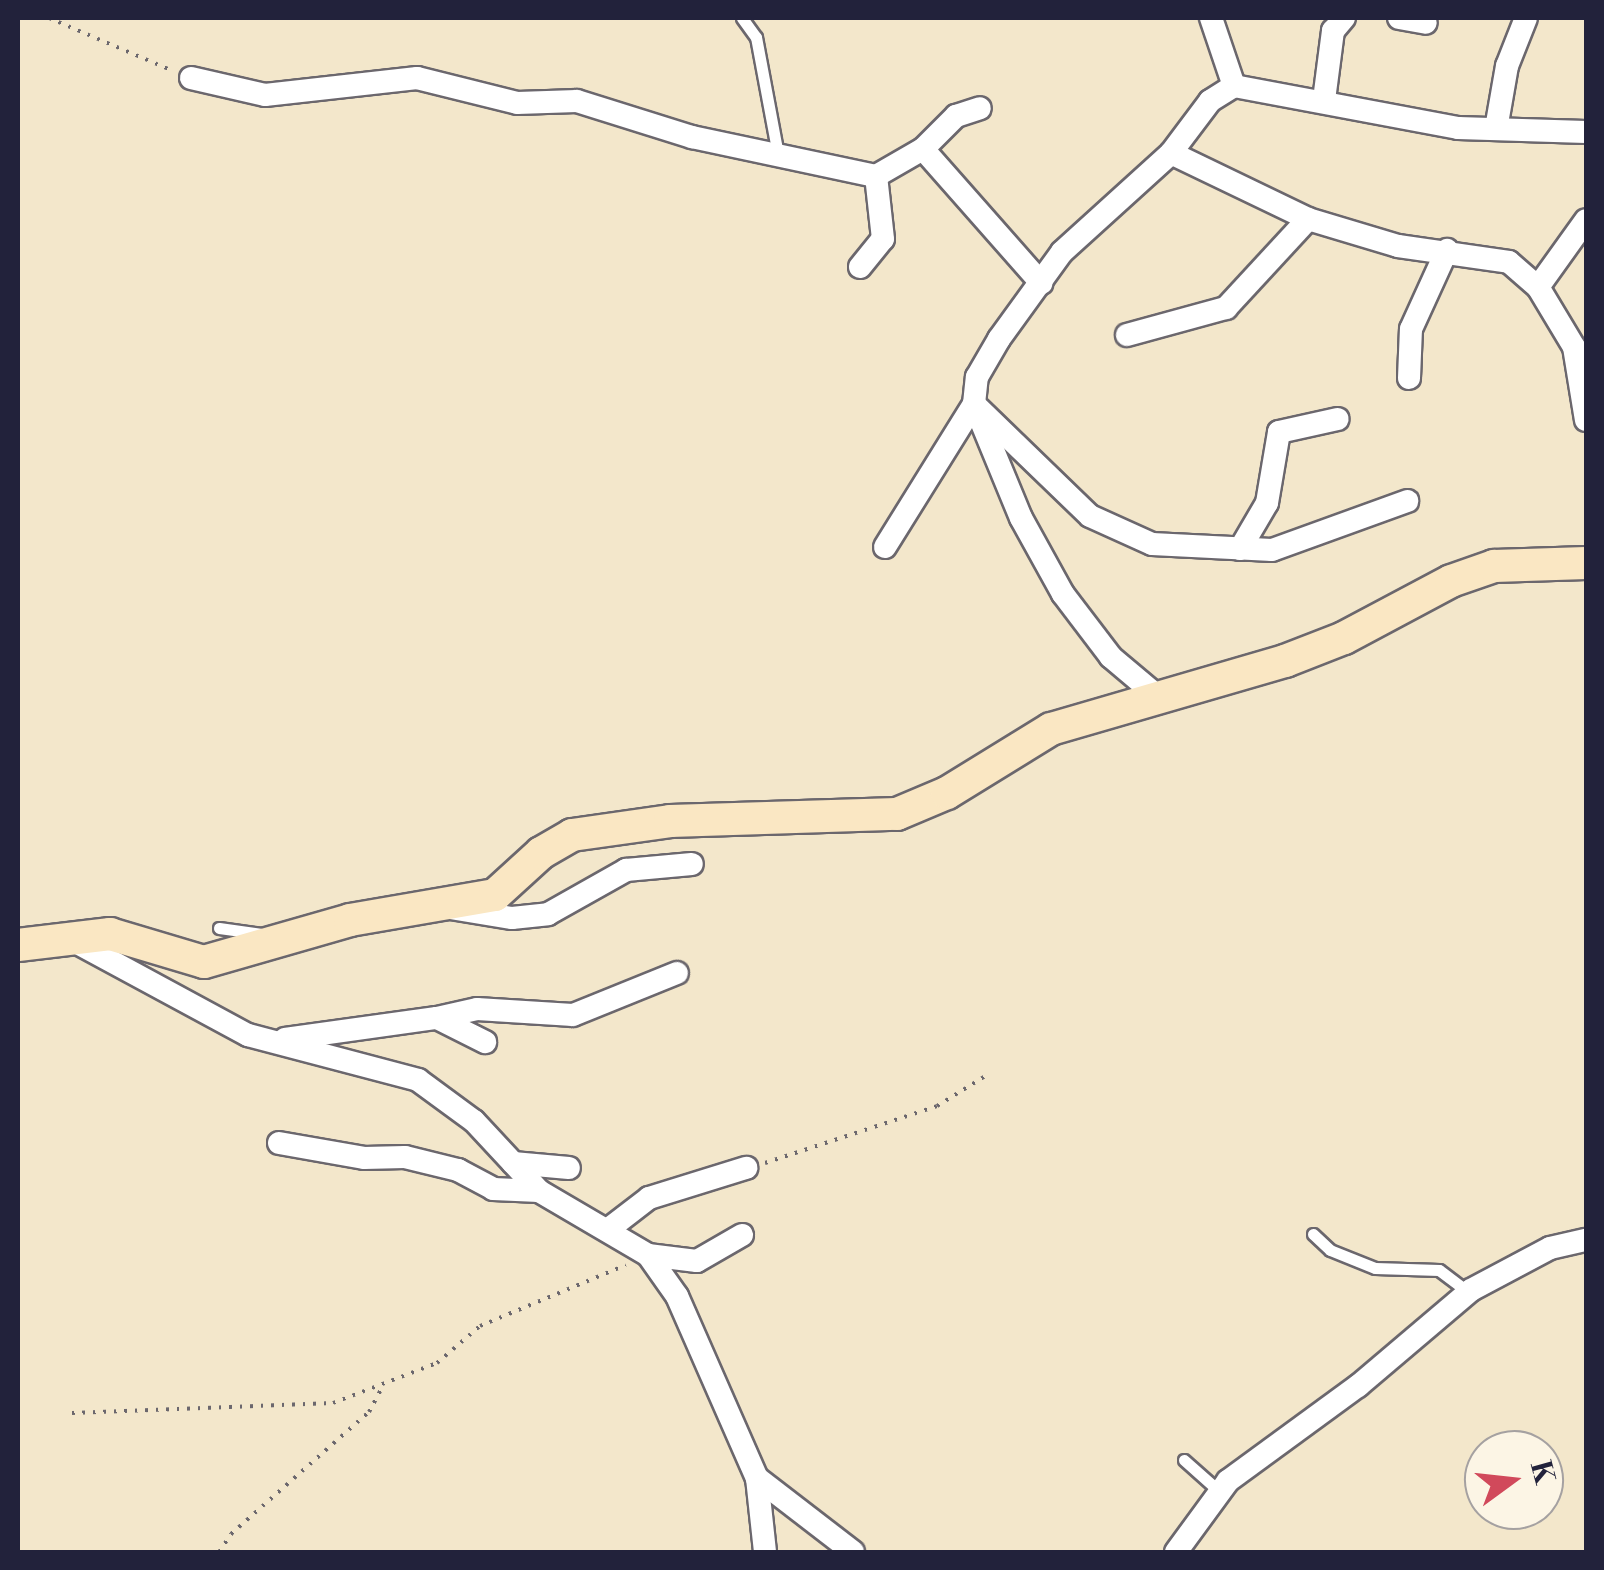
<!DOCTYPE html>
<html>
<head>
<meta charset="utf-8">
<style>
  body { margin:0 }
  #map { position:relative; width:1604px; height:1570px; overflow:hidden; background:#f3e7cb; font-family:"Libre Bodoni",serif }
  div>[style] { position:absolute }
  .path>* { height:4px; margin-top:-2px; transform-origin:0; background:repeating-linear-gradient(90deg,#6b676d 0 2.5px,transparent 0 10.5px) }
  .roads { filter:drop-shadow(2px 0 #6b676d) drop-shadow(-2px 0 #6b676d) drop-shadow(0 2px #6b676d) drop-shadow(0 -2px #6b676d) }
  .lane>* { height:11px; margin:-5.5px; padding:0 5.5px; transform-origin:5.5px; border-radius:5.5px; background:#fff }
  .street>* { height:22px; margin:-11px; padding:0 11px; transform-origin:11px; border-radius:11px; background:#fff }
  .secondary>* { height:32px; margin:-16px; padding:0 16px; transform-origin:16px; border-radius:16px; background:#fae7c3 }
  span { translate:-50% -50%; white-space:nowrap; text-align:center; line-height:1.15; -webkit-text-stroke:8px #fcf5e5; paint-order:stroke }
  .frame { position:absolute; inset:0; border:20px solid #22223b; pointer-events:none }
  .north { position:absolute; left:1464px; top:1430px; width:100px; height:100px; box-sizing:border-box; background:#fcf5e5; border:2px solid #a5a1a1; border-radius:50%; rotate:75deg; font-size:28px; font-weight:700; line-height:40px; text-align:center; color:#22223b }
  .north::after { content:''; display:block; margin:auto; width:35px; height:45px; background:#d1495b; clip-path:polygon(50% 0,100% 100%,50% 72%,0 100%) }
</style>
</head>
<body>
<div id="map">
  <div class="path">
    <div style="left:49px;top:18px;width:135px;rotate:23.1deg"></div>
    <div style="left:765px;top:1163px;width:181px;rotate:-18.3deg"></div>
    <div style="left:937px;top:1106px;width:59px;rotate:-31.8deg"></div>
    <div style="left:72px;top:1413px;width:261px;rotate:-2.2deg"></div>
    <div style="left:333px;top:1403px;width:111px;rotate:-21deg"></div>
    <div style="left:437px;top:1363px;width:57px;rotate:-40.7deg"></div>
    <div style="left:480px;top:1326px;width:158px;rotate:-22.7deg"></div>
    <div style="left:219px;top:1552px;width:22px;rotate:-56deg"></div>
    <div style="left:231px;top:1534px;width:184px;rotate:-41.5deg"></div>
    <div style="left:369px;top:1412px;width:26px;rotate:-62deg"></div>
  </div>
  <div class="roads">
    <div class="lane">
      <div style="left:742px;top:18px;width:24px;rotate:54deg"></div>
      <div style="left:756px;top:37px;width:120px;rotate:79.4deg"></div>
      <div style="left:219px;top:928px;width:43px;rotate:7.9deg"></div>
      <div style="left:1313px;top:1234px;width:23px;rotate:43deg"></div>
      <div style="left:1330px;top:1250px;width:48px;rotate:21.8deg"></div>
      <div style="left:1375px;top:1268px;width:64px;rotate:1.8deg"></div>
      <div style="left:1439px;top:1270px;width:38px;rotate:37deg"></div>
      <div style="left:1184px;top:1460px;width:48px;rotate:41.6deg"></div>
    </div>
    <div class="street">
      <div style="left:1211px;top:18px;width:72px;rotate:71.3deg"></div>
      <div style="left:1399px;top:18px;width:27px;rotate:10deg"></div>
      <div style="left:191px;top:78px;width:76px;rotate:12.9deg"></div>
      <div style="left:265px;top:95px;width:153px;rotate:-6.4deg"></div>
      <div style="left:417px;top:78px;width:103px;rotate:14deg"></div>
      <div style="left:517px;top:103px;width:60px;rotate:-1.9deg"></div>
      <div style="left:577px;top:101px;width:121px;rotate:17.4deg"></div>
      <div style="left:692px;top:137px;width:188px;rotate:12deg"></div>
      <div style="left:1324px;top:100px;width:70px;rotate:-82.6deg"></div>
      <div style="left:1333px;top:31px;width:17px;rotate:-50deg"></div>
      <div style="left:1496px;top:129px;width:64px;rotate:-80.1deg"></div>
      <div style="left:1507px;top:66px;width:52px;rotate:-68.4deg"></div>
      <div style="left:923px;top:149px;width:179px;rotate:48.6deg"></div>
      <div style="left:1171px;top:153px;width:152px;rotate:25.7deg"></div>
      <div style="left:1308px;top:219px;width:94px;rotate:16.7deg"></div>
      <div style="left:1398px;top:246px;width:112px;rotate:8.2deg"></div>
      <div style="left:1509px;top:262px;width:38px;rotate:41deg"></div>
      <div style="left:1538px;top:287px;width:70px;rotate:59deg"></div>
      <div style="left:1574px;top:347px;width:74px;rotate:80.7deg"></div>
      <div style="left:860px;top:267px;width:36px;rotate:-51deg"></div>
      <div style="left:883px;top:239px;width:63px;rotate:-96.3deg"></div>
      <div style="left:876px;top:176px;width:54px;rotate:-29.9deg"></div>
      <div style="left:923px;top:149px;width:47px;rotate:-45deg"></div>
      <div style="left:956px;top:116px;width:25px;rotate:-18deg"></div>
      <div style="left:1538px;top:287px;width:82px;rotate:-54.4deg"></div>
      <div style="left:1127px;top:335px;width:103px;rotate:-15.3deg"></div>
      <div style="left:1226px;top:308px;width:121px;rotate:-47.3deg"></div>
      <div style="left:1409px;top:378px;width:49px;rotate:-87.7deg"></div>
      <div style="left:1411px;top:329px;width:87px;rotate:-65.5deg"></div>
      <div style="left:885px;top:547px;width:168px;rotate:-58.1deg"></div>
      <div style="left:974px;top:404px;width:161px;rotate:44deg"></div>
      <div style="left:1090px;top:516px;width:68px;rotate:24.3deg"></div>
      <div style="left:1152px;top:544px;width:120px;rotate:2.9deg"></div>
      <div style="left:1272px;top:550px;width:144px;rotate:-19.9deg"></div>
      <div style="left:1240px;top:549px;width:53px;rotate:-59.6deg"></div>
      <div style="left:1267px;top:503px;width:72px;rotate:-80.4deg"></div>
      <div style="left:1279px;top:432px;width:60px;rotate:-12.4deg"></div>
      <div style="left:1162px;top:700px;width:67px;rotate:-139.9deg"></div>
      <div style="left:1111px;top:657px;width:79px;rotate:-127.3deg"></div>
      <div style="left:1063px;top:594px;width:87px;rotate:-118.9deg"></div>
      <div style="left:1021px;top:518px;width:123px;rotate:-112.4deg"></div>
      <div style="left:974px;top:404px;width:27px;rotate:-84deg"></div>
      <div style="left:977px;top:377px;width:44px;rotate:-59.9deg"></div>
      <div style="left:999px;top:339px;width:107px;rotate:-54.1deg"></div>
      <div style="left:1062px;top:252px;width:147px;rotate:-42.2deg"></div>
      <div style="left:1171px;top:153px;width:65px;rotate:-53.1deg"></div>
      <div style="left:1210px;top:101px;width:28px;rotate:-32deg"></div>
      <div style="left:1234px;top:86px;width:228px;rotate:10.6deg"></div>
      <div style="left:1458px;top:128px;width:128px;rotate:1.8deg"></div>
      <div style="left:444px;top:907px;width:69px;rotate:9.2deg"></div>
      <div style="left:512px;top:918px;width:36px;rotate:-6deg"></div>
      <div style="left:548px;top:914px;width:90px;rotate:-29.4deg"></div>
      <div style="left:626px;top:870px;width:66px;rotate:-5.2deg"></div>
      <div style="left:72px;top:940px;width:200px;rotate:28.4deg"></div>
      <div style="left:248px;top:1035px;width:176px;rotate:14.8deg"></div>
      <div style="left:418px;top:1080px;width:69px;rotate:36.2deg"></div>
      <div style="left:474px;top:1121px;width:96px;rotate:47.1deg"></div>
      <div style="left:539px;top:1191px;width:126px;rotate:30.4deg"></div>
      <div style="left:648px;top:1255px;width:50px;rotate:54.7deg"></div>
      <div style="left:677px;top:1296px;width:199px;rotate:66.3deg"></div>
      <div style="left:757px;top:1478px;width:74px;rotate:83.8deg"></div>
      <div style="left:437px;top:1018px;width:41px;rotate:-12.7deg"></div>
      <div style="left:477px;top:1009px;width:96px;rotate:3.6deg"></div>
      <div style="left:573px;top:1015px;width:112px;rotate:-22deg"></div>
      <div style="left:285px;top:1039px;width:153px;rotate:-7.9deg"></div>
      <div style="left:437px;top:1018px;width:54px;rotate:26.6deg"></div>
      <div style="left:279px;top:1143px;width:86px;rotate:10deg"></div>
      <div style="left:364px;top:1158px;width:41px;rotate:-1.4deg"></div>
      <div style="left:405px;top:1157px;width:55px;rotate:13.8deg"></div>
      <div style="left:458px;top:1170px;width:40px;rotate:28deg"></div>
      <div style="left:493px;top:1189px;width:46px;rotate:2.5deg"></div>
      <div style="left:513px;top:1163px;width:56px;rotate:5.1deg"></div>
      <div style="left:610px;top:1228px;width:49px;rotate:-37.6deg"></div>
      <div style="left:649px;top:1198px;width:102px;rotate:-17.2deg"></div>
      <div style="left:648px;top:1255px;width:49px;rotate:7deg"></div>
      <div style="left:697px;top:1261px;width:52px;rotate:-30deg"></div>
      <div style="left:757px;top:1478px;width:121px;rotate:37.6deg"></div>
      <div style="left:1176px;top:1552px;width:88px;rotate:-53.8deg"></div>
      <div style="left:1228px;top:1481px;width:161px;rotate:-36.2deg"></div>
      <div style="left:1358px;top:1386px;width:148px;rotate:-40.3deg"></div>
      <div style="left:1471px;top:1290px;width:89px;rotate:-28deg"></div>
      <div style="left:1550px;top:1248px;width:37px;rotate:-13deg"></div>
    </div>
    <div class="secondary">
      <div style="left:18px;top:945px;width:93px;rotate:-6.8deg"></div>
      <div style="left:110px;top:934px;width:98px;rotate:16.6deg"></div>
      <div style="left:204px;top:962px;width:152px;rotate:-16deg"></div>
      <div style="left:350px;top:920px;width:147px;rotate:-9.8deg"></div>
      <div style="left:495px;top:895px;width:62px;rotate:-42.4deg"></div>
      <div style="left:541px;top:853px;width:36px;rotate:-30deg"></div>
      <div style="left:572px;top:835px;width:99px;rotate:-8.1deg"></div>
      <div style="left:670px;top:821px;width:227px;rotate:-1.8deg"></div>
      <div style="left:897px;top:814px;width:54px;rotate:-22.8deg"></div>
      <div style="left:947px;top:793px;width:122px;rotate:-31.6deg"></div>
      <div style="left:1051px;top:729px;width:244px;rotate:-16.2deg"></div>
      <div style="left:1285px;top:661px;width:63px;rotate:-21.3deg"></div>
      <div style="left:1344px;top:638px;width:121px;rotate:-28deg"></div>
      <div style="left:1451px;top:581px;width:46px;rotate:-19.2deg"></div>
      <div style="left:1494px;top:566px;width:92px;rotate:-1.9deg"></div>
    </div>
  </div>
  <div class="frame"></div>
  <div class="north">K</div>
</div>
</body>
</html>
